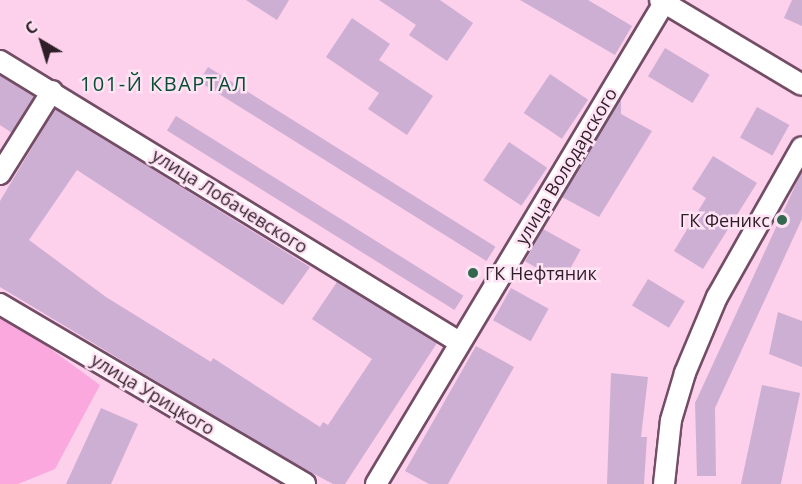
<!DOCTYPE html>
<html>
<head>
<meta charset="utf-8">
<style>
  body { margin:0 }
  #map { position:relative; width:802px; height:484px; overflow:hidden; background:#fdd0eb; font-family:"Open Sans",sans-serif }
  div>[style] { position:absolute }
  .green>* { inset:0; background:#faa8dd }
  .building>* { inset:0; background:#ceafd4; transform-origin:0 0 }
  .roads { filter:drop-shadow(2px 0 #734d65) drop-shadow(-2px 0 #734d65) drop-shadow(0 2px #734d65) drop-shadow(0 -2px #734d65) }
  .street>* { height:20px; margin:-10px; padding:0 10px; transform-origin:10px; border-radius:10px; background:#fff }
  .dots>* { width:16px; height:16px; translate:-50% -50%; box-sizing:border-box; border:3px solid #ffe3f4; border-radius:50% }
  span { translate:-50% -50%; white-space:nowrap; text-align:center; line-height:1.15; -webkit-text-stroke:5px #ffe3f4; paint-order:stroke }
  .street-label { font-size:18px; color:#2e1e28 }
  .poi-label { font-size:18px; color:#2e1e28 }
  .right { translate:-100% -50%; text-align:right }
  .left { translate:0 -50%; text-align:left }
  .neighbourhood-label { font-size:20px; color:#074e33; letter-spacing:1.5px }
  .north { position:absolute; left:12px; top:12px; width:60px; height:60px; -webkit-text-stroke:4px #ffe3f4; paint-order:stroke; rotate:322deg; font-size:16px; font-weight:700; line-height:24px; text-align:center; color:#2e1e28 }
  .north::after { content:''; display:block; margin:auto; width:21px; height:27px; background:#2e1e28; clip-path:polygon(50% 0,100% 100%,50% 72%,0 100%) }
</style>
</head>
<body>
<div id="map">
  <div class="green">
    <div style="clip-path:polygon(0 312px,100px 385px,55px 469px,18px 484px,0 484px)"></div>
  </div>
  <div class="building">
    <div style="clip-path:polygon(246px 0,289px 0,277px 20px)"></div>
    <div style="clip-path:polygon(379px 0,440px 0,473px 23px,447px 61px,409px 35px,416px 25px)"></div>
    <div style="clip-path:polygon(520px 0,588px 0,632px 26px,615px 55px)"></div>
    <div style="clip-path:polygon(792px 0,802px 0,802px 26px,784px 18px)"></div>
    <div style="clip-path:polygon(352px 18px,390px 44px,379px 60px,433px 96px,407px 135px,368px 109px,379px 93px,326px 57px)"></div>
    <div style="left:665px;top:48px;width:52px;height:33px;rotate:31deg"></div>
    <div style="left:208px;top:67px;width:339px;height:17px;rotate:32deg"></div>
    <div style="left:550px;top:74px;width:46px;height:47px;rotate:34deg"></div>
    <div style="clip-path:polygon(0 75px,35px 96px,12px 133px,0 125px)"></div>
    <div style="clip-path:polygon(621px 98px,621px 114px,652px 131px,599px 217px,562px 197px)"></div>
    <div style="left:757px;top:107px;width:37px;height:35px;rotate:29deg"></div>
    <div style="clip-path:polygon(55px 109px,310px 267px,283px 305px,77px 170px,29px 240px,106px 297px,211px 362px,213px 358px,320px 427px,323px 422px,328px 425px,372px 359px,312px 319px,337px 282px,437px 343px,345px 484px,333px 484px,284px 458px,0 287px,0 201px)"></div>
    <div style="left:176px;top:116px;width:339px;height:17px;rotate:32deg"></div>
    <div style="left:509px;top:142px;width:46px;height:46px;rotate:34deg"></div>
    <div style="clip-path:polygon(713px 156px,757px 183px,703px 269px,674px 251px,706px 198px,692px 189px)"></div>
    <div style="clip-path:polygon(802px 171px,802px 219px,715px 408px,716px 476px,697px 476px,695px 403px)"></div>
    <div style="left:543px;top:229px;width:43px;height:37px;rotate:29deg"></div>
    <div style="left:648px;top:279px;width:43px;height:31px;rotate:31deg"></div>
    <div style="left:511px;top:288px;width:43px;height:37px;rotate:29deg"></div>
    <div style="clip-path:polygon(778px 312px,802px 321px,802px 367px,769px 354px)"></div>
    <div style="clip-path:polygon(476px 346px,514px 367px,448px 484px,429px 484px,405px 471px)"></div>
    <div style="clip-path:polygon(611px 373px,648px 377px,641px 437px,647px 437px,644px 484px,607px 484px)"></div>
    <div style="left:762px;top:385px;width:39px;height:102px;rotate:12deg"></div>
    <div style="clip-path:polygon(101px 408px,138px 424px,111px 484px,66px 484px)"></div>
  </div>
  <div class="roads">
    <div class="street">
      <div style="left:660px;top:0;width:165px;rotate:30.9deg"></div>
      <div style="left:0;top:61px;width:538px;rotate:31.47deg"></div>
      <div style="left:0;top:174px;width:98px;rotate:-57.9deg"></div>
      <div style="left:0;top:304px;width:354px;rotate:30.5deg"></div>
      <div style="left:376px;top:484px;width:561px;rotate:-59.09deg"></div>
      <div style="left:664px;top:484px;width:64px;rotate:-83.8deg"></div>
      <div style="left:671px;top:420px;width:49px;rotate:-73.4deg"></div>
      <div style="left:685px;top:373px;width:82px;rotate:-67.2deg"></div>
      <div style="left:717px;top:297px;width:172px;rotate:-60.5deg"></div>
    </div>
  </div>
  <div class="dots">
    <div style="left:782px;top:220px;background:#32684e"></div>
    <div style="left:473px;top:273px;background:#32684e"></div>
  </div>
  <div class="street-label">
    <span style="left:566px;top:166px;rotate:-59deg">улица Володарского</span>
    <span style="left:230px;top:201px;rotate:32deg">улица Лобачевского</span>
    <span style="left:153px;top:394px;rotate:31deg">улица Урицкого</span>
  </div>
  <div class="poi-label">
    <span class="right" style="left:770px;top:220px">ГК Феникс</span>
    <span class="left" style="left:485px;top:273px">ГК Нефтяник</span>
  </div>
  <div class="neighbourhood-label">
    <span style="left:164px;top:83px">101-Й КВАРТАЛ</span>
  </div>
  <div class="north">С</div>
</div>
</body>
</html>
